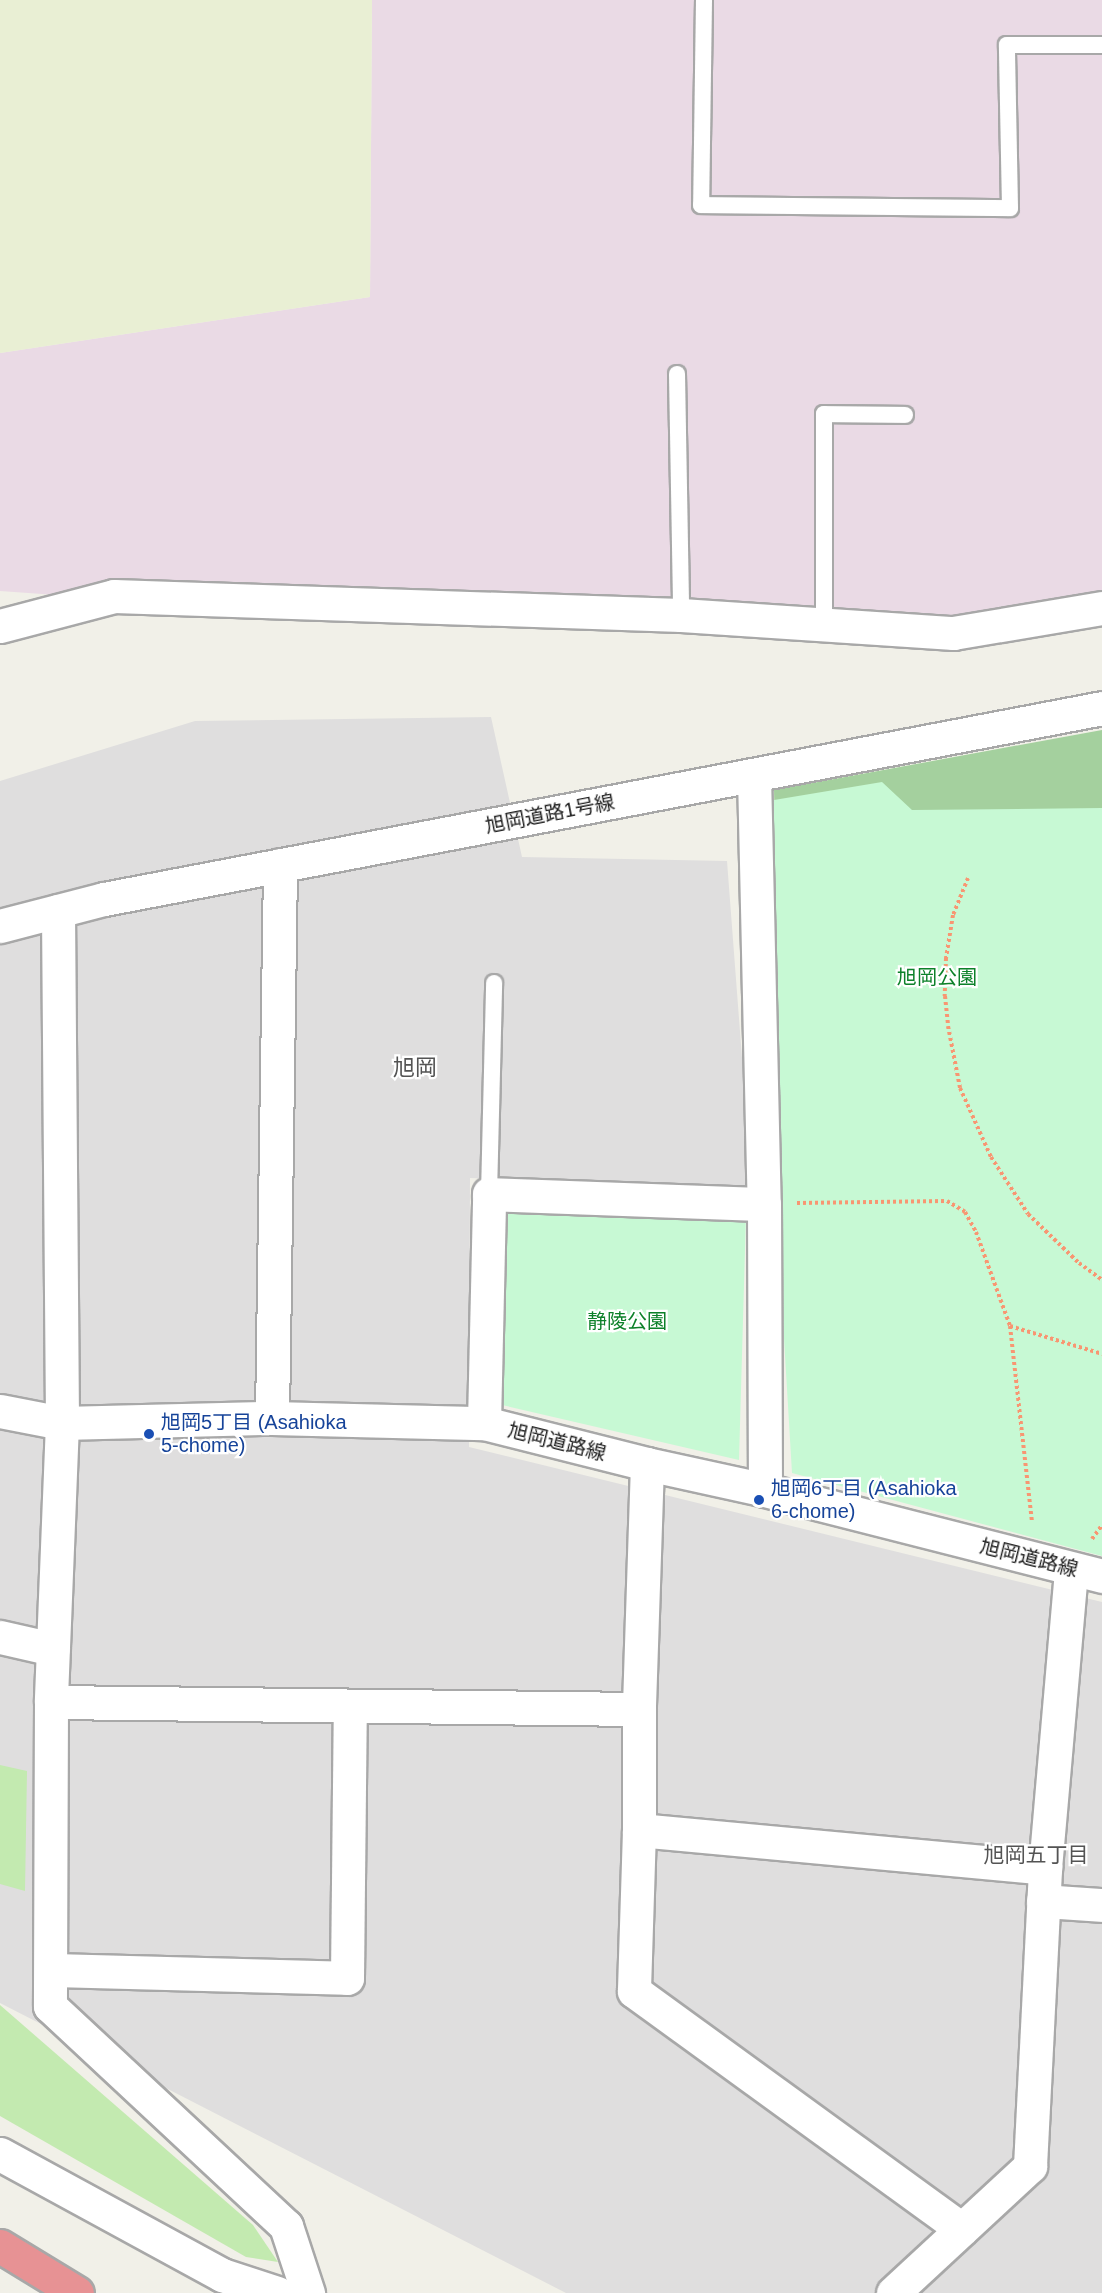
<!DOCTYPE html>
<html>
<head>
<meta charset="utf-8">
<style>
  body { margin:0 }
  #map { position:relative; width:1102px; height:2293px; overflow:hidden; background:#f1f0e8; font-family:Arial,"Noto Sans JP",sans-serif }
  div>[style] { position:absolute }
  .residential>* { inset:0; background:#dfdede }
  .industrial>* { inset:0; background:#eadae5 }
  .farmland>* { inset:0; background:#e9efd4 }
  .grass>* { inset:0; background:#c3eab0 }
  .forest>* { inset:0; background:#a4d09e }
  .park>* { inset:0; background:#c7f9d4 }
  .path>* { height:4px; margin-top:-2px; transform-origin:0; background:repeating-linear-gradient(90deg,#f89672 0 3px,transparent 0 6px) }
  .roads { filter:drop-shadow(2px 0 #a8a8a8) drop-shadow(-2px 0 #a8a8a8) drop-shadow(0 2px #a8a8a8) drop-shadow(0 -2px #a8a8a8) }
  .lane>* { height:16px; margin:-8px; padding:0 8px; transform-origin:8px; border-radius:8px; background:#fff }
  .street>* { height:33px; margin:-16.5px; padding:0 16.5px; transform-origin:16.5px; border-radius:16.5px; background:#fff }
  .highway>* { height:33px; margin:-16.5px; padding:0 16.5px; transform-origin:16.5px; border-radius:16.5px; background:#e79294 }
  .dots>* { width:16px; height:16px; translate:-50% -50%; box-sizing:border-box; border:3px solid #fff; border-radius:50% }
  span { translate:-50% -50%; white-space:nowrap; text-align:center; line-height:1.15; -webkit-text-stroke:4.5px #fff; paint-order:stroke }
  .street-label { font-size:20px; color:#212121 }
  .park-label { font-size:20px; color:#0d812a }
  .transit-label { font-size:20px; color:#164399 }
  .left { translate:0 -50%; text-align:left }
  .neighbourhood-label { font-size:21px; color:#545454 }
  .quarter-label { font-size:22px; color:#545454 }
</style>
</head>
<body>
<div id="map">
  <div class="residential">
    <div style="clip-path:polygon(491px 717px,522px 857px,727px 861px,752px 1189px,470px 1178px,469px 1447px,1102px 1602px,1102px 2293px,566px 2293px,0 2003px,0 781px,195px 721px)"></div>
  </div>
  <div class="industrial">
    <div style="clip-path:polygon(372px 0,1102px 0,1102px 597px,952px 629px,253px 609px,0 591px,0 353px,370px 297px)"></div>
  </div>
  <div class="farmland">
    <div style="clip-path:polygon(0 0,372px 0,370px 297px,0 353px)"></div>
  </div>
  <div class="grass">
    <div style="clip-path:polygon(0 1765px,27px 1771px,25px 1891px,0 1884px)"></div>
    <div style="clip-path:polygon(0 2005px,253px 2225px,278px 2262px,246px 2257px,0 2116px)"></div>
  </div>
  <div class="forest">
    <div style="clip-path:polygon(1102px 730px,1102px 870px,785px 1304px,774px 790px)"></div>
  </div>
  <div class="park">
    <div style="clip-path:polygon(882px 782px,912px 810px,1102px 808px,1102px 1556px,792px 1473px,776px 1204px,768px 801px)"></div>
    <div style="clip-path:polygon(502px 1208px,746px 1215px,739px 1460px,502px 1405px)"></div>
  </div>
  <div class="path">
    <div style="left:968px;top:878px;width:40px;rotate:112deg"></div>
    <div style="left:953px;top:915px;width:44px;rotate:99.2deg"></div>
    <div style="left:946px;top:958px;width:38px;rotate:92deg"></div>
    <div style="left:945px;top:996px;width:30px;rotate:84deg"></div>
    <div style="left:948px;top:1026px;width:63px;rotate:79deg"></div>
    <div style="left:960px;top:1088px;width:76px;rotate:65.8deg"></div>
    <div style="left:991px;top:1157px;width:68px;rotate:57deg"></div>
    <div style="left:1028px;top:1214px;width:71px;rotate:43.9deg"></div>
    <div style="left:1079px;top:1263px;width:29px;rotate:36deg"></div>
    <div style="left:797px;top:1203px;width:150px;rotate:-0.8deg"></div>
    <div style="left:947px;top:1201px;width:21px;rotate:31deg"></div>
    <div style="left:965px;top:1212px;width:23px;rotate:61deg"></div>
    <div style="left:976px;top:1232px;width:100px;rotate:70.1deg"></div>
    <div style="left:1010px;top:1326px;width:96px;rotate:16.9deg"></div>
    <div style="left:1010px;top:1326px;width:197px;rotate:83.6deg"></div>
    <div style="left:1092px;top:1539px;width:17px;rotate:-54deg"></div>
  </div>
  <div class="roads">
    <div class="lane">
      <div style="left:704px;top:0;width:205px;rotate:90.8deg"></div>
      <div style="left:701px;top:205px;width:309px;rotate:0.6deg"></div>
      <div style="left:1010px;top:208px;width:163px;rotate:-91.1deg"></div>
      <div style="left:1007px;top:45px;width:95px"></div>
      <div style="left:677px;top:374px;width:241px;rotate:89deg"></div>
      <div style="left:824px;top:626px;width:212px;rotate:-90deg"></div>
      <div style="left:824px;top:414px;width:81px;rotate:0.7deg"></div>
      <div style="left:489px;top:1194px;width:211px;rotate:-88.6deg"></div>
    </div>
    <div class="street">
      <div style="left:0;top:626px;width:118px;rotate:-14.7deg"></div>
      <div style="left:114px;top:596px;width:567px;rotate:1.92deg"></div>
      <div style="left:681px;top:615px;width:273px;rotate:3.8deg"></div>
      <div style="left:953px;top:633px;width:151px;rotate:-9.5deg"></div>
      <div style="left:754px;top:775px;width:429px;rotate:88.7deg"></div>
      <div style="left:764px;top:1204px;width:286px;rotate:89.8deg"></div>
      <div style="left:58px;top:911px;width:512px;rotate:89.55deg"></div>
      <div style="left:62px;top:1423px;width:279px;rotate:92.3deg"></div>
      <div style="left:51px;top:1702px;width:304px;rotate:90.2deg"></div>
      <div style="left:50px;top:2006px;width:323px;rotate:43deg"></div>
      <div style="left:286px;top:2226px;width:71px;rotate:71.8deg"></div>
      <div style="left:0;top:926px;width:107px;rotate:-14.6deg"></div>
      <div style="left:104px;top:899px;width:1016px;rotate:-10.83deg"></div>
      <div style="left:0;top:1411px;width:63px;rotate:11deg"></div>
      <div style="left:62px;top:1423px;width:210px;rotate:-1.4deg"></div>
      <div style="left:272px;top:1418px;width:212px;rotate:1.4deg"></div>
      <div style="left:484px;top:1423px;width:168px;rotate:14.1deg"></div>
      <div style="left:647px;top:1464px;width:121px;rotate:12.4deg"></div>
      <div style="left:765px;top:1490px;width:348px;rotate:14.3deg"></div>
      <div style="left:272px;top:1418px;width:553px;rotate:-89.17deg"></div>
      <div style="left:484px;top:1423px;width:229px;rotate:-88.7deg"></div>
      <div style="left:489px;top:1194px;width:275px;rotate:2.1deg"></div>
      <div style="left:647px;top:1464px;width:245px;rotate:91.9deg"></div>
      <div style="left:639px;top:1709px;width:121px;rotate:90deg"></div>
      <div style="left:639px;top:1830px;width:161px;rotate:91.8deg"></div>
      <div style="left:634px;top:1991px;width:405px;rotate:36deg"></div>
      <div style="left:0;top:1637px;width:54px;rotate:12.8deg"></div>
      <div style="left:51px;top:1702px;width:588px;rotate:0.68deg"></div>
      <div style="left:639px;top:1830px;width:408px;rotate:5.3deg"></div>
      <div style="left:1043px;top:1901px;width:59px;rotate:3.9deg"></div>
      <div style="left:51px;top:1970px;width:296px;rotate:1.5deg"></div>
      <div style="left:347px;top:1978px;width:272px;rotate:-89.4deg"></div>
      <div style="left:0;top:2154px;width:253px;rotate:28.6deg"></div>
      <div style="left:222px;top:2275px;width:58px;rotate:18.1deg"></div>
      <div style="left:893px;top:2293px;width:187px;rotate:-42.8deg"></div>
      <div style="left:1030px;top:2166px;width:298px;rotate:-87.1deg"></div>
      <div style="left:1045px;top:1868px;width:300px;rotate:-85deg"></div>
    </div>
    <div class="highway">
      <div style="left:0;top:2246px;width:90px;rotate:31.4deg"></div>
    </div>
  </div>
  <div class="dots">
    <div style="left:149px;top:1434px;background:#1a4fb4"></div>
    <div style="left:759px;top:1500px;background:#1a4fb4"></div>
  </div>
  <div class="street-label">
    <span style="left:550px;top:814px;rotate:-11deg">旭岡道路1号線</span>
    <span style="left:557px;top:1442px;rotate:14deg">旭岡道路線</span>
    <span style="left:1029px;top:1558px;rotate:14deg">旭岡道路線</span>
  </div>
  <div class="park-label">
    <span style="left:937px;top:977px">旭岡公園</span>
    <span style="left:627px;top:1321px">静陵公園</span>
  </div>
  <div class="transit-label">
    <span class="left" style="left:161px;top:1434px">旭岡5丁目 (Asahioka<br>5-chome)</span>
    <span class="left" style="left:771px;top:1500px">旭岡6丁目 (Asahioka<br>6-chome)</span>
  </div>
  <div class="neighbourhood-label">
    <span style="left:1036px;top:1855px">旭岡五丁目</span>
  </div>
  <div class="quarter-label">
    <span style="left:415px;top:1068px">旭岡</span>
  </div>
</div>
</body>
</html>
